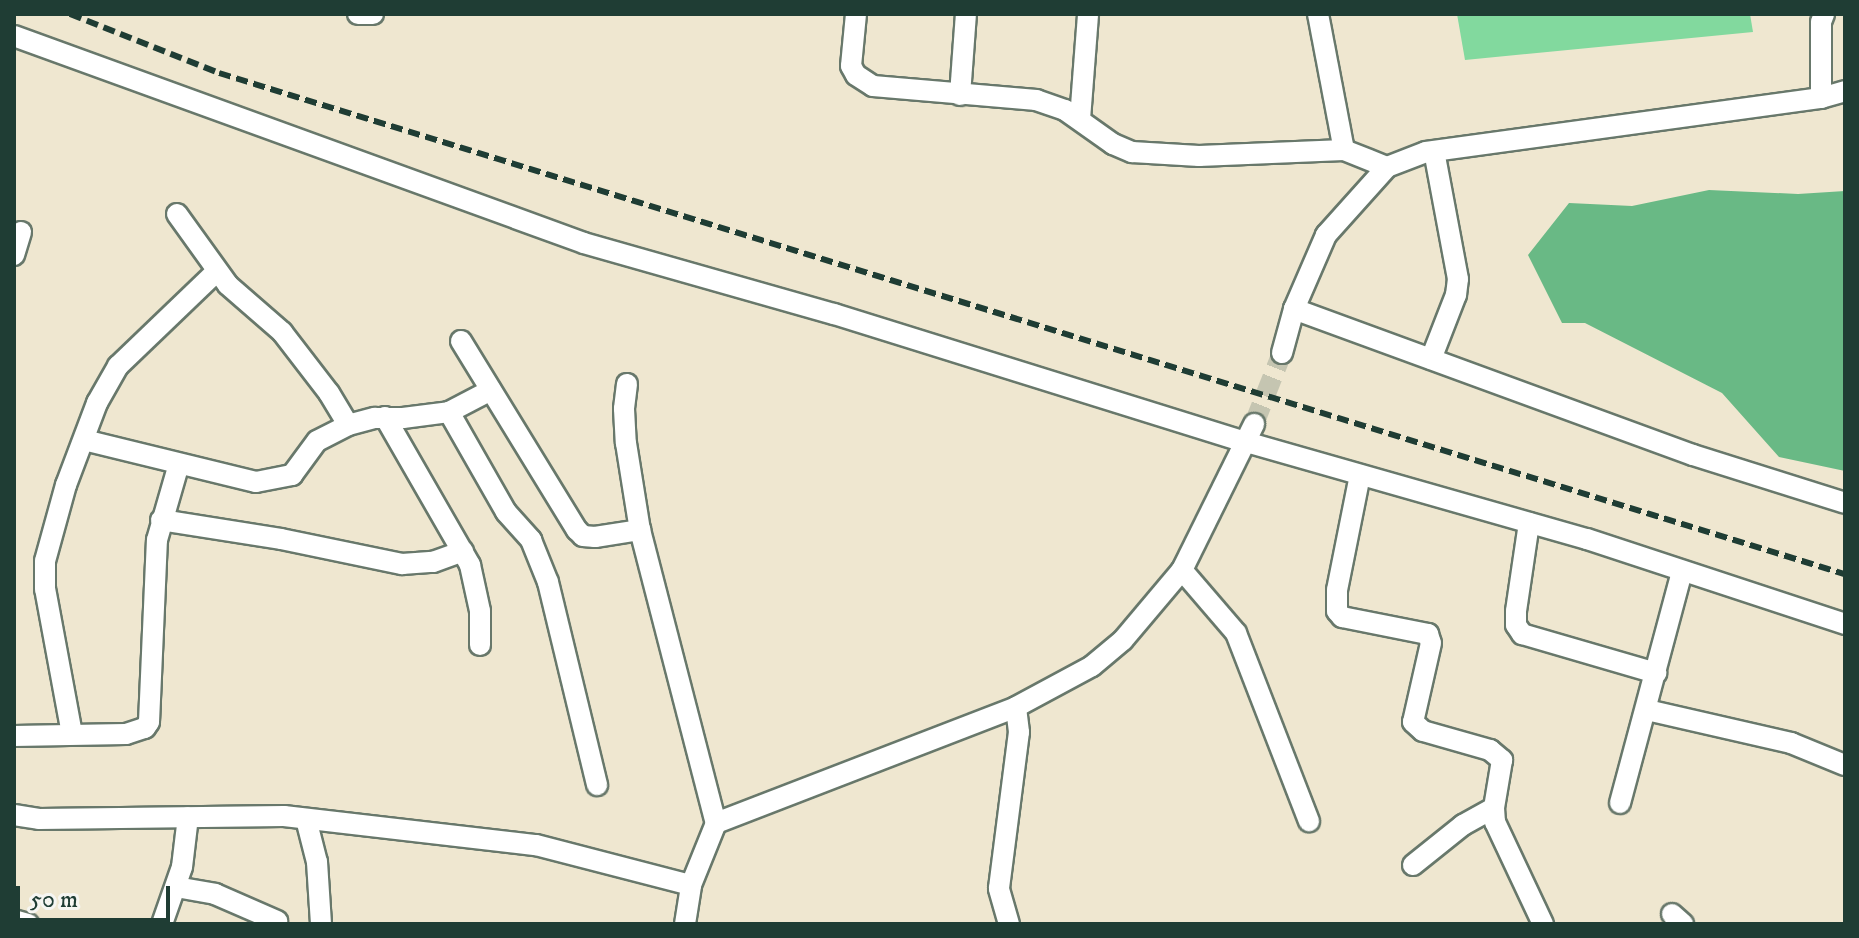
<!DOCTYPE html>
<html>
<head>
<meta charset="utf-8">
<style>
  body { margin:0 }
  #map { position:relative; width:1859px; height:938px; overflow:hidden; background:#efe7d0; font-family:"IM FELL DW Pica",serif }
  div>[style] { position:absolute }
  .green>* { inset:0; background:#82d99e }
  .forest>* { inset:0; background:#69b985 }
  .minor-tunnel>* { height:20px; margin-top:-10px; transform-origin:0; background:repeating-linear-gradient(90deg,#c5c5b1 0 20px,transparent 0 30px) }
  .roads { filter:drop-shadow(2px 0 #68786b) drop-shadow(-2px 0 #68786b) drop-shadow(0 2px #68786b) drop-shadow(0 -2px #68786b) }
  .minor>* { height:20px; margin:-10px; padding:0 10px; transform-origin:10px; border-radius:10px; background:#fff }
  .rail>* { height:6px; margin-top:-3px; transform-origin:0; background:repeating-linear-gradient(90deg,#1f3d34 0 12px,transparent 0 18px) }
  span { translate:-50% -50%; white-space:nowrap; text-align:center; line-height:1.15; -webkit-text-stroke:6px #f6f6f2; paint-order:stroke }
  .frame { position:absolute; inset:0; border:16px solid #1f3d34; pointer-events:none }
  .scale { position:absolute; left:16px; top:886px; width:154px; height:36px; box-sizing:border-box; border:4px solid #1f3d34; border-top:0; padding-left:10px; font-size:24px; line-height:28px; white-space:nowrap; color:#1f3d34; -webkit-text-stroke:6px #f6f6f2; paint-order:stroke }
</style>
</head>
<body>
<div id="map">
  <div class="green">
    <div style="clip-path:polygon(1457px 14px,1750px 14px,1753px 32px,1465px 60px)"></div>
  </div>
  <div class="forest">
    <div style="clip-path:polygon(1709px 190px,1798px 194px,1845px 191px,1845px 471px,1779px 457px,1722px 393px,1585px 323px,1562px 323px,1528px 255px,1569px 203px,1632px 206px)"></div>
  </div>
  <div class="minor-tunnel">
    <div style="left:1254px;top:424px;width:76px;rotate:-68.5deg"></div>
  </div>
  <div class="roads">
    <div class="minor">
      <div style="left:358px;top:14px;width:15px"></div>
      <div style="left:856px;top:14px;width:52px;rotate:95.5deg"></div>
      <div style="left:851px;top:66px;width:10px;rotate:61deg"></div>
      <div style="left:856px;top:75px;width:20px;rotate:33deg"></div>
      <div style="left:873px;top:86px;width:164px;rotate:4.9deg"></div>
      <div style="left:1036px;top:100px;width:31px;rotate:19deg"></div>
      <div style="left:1065px;top:110px;width:59px;rotate:35.3deg"></div>
      <div style="left:1113px;top:144px;width:21px;rotate:23deg"></div>
      <div style="left:1132px;top:152px;width:67px;rotate:3.4deg"></div>
      <div style="left:1199px;top:156px;width:145px;rotate:-2.4deg"></div>
      <div style="left:1344px;top:150px;width:46px;rotate:21.6deg"></div>
      <div style="left:1318px;top:14px;width:138px;rotate:79.2deg"></div>
      <div style="left:14px;top:36px;width:606px;rotate:19.96deg"></div>
      <div style="left:584px;top:243px;width:260px;rotate:15.9deg"></div>
      <div style="left:834px;top:314px;width:431px;rotate:17.3deg"></div>
      <div style="left:1246px;top:442px;width:355px;rotate:15.9deg"></div>
      <div style="left:1587px;top:539px;width:272px;rotate:18.2deg"></div>
      <div style="left:960px;top:95px;width:81px;rotate:-85.8deg"></div>
      <div style="left:1821px;top:98px;width:76px;rotate:-90deg"></div>
      <div style="left:1821px;top:22px;width:9px;rotate:-69deg"></div>
      <div style="left:1080px;top:119px;width:105px;rotate:-85.6deg"></div>
      <div style="left:177px;top:214px;width:87px;rotate:54.3deg"></div>
      <div style="left:228px;top:285px;width:72px;rotate:41deg"></div>
      <div style="left:282px;top:332px;width:77px;rotate:52.4deg"></div>
      <div style="left:329px;top:393px;width:37px;rotate:59deg"></div>
      <div style="left:14px;top:255px;width:24px;rotate:-73deg"></div>
      <div style="left:1294px;top:309px;width:425px;rotate:20.1deg"></div>
      <div style="left:1693px;top:455px;width:159px;rotate:17.5deg"></div>
      <div style="left:461px;top:341px;width:222px;rotate:58.5deg"></div>
      <div style="left:577px;top:530px;width:8px;rotate:45deg"></div>
      <div style="left:583px;top:536px;width:12px;rotate:5deg"></div>
      <div style="left:595px;top:537px;width:46px;rotate:-8.8deg"></div>
      <div style="left:1282px;top:353px;width:46px;rotate:-74.7deg"></div>
      <div style="left:1294px;top:309px;width:81px;rotate:-66.6deg"></div>
      <div style="left:1326px;top:235px;width:91px;rotate:-48.1deg"></div>
      <div style="left:1387px;top:167px;width:42px;rotate:-21deg"></div>
      <div style="left:1426px;top:152px;width:399px;rotate:-7.8deg"></div>
      <div style="left:1821px;top:98px;width:25px;rotate:-16deg"></div>
      <div style="left:1431px;top:359px;width:69px;rotate:-68.7deg"></div>
      <div style="left:1456px;top:295px;width:16px;rotate:-83deg"></div>
      <div style="left:1458px;top:279px;width:130px;rotate:-100.6deg"></div>
      <div style="left:627px;top:384px;width:25px;rotate:97deg"></div>
      <div style="left:624px;top:409px;width:34px;rotate:87deg"></div>
      <div style="left:626px;top:443px;width:88px;rotate:80.9deg"></div>
      <div style="left:640px;top:530px;width:303px;rotate:75.5deg"></div>
      <div style="left:449px;top:412px;width:115px;rotate:60.3deg"></div>
      <div style="left:506px;top:512px;width:38px;rotate:48deg"></div>
      <div style="left:531px;top:540px;width:45px;rotate:68deg"></div>
      <div style="left:548px;top:582px;width:209px;rotate:76.4deg"></div>
      <div style="left:385px;top:417px;width:171px;rotate:60.1deg"></div>
      <div style="left:470px;top:565px;width:47px;rotate:77.7deg"></div>
      <div style="left:480px;top:611px;width:34px;rotate:90deg"></div>
      <div style="left:84px;top:440px;width:177px;rotate:13.7deg"></div>
      <div style="left:256px;top:482px;width:37px;rotate:-11deg"></div>
      <div style="left:292px;top:475px;width:42px;rotate:-53.7deg"></div>
      <div style="left:317px;top:441px;width:35px;rotate:-27deg"></div>
      <div style="left:348px;top:425px;width:28px;rotate:-15deg"></div>
      <div style="left:375px;top:418px;width:28px"></div>
      <div style="left:403px;top:418px;width:46px;rotate:-7.4deg"></div>
      <div style="left:449px;top:412px;width:47px;rotate:-27.6deg"></div>
      <div style="left:1360px;top:475px;width:117px;rotate:101.3deg"></div>
      <div style="left:1337px;top:590px;width:21px;rotate:90deg"></div>
      <div style="left:1337px;top:611px;width:8px;rotate:50deg"></div>
      <div style="left:1342px;top:617px;width:88px;rotate:11.2deg"></div>
      <div style="left:1428px;top:634px;width:9px;rotate:72deg"></div>
      <div style="left:1431px;top:643px;width:81px;rotate:102.8deg"></div>
      <div style="left:1413px;top:722px;width:13px;rotate:42deg"></div>
      <div style="left:1423px;top:731px;width:70px;rotate:15.8deg"></div>
      <div style="left:1490px;top:750px;width:16px;rotate:40deg"></div>
      <div style="left:1502px;top:760px;width:49px;rotate:99.5deg"></div>
      <div style="left:1494px;top:808px;width:14px;rotate:86deg"></div>
      <div style="left:1495px;top:822px;width:113px;rotate:64.8deg"></div>
      <div style="left:161px;top:520px;width:121px;rotate:9deg"></div>
      <div style="left:281px;top:539px;width:124px;rotate:11.7deg"></div>
      <div style="left:402px;top:564px;width:31px;rotate:-4deg"></div>
      <div style="left:433px;top:562px;width:32px;rotate:-20deg"></div>
      <div style="left:1529px;top:523px;width:89px;rotate:98.4deg"></div>
      <div style="left:1516px;top:611px;width:14px;rotate:90deg"></div>
      <div style="left:1516px;top:625px;width:11px;rotate:56deg"></div>
      <div style="left:1522px;top:634px;width:140px;rotate:16.2deg"></div>
      <div style="left:1182px;top:570px;width:83px;rotate:49.4deg"></div>
      <div style="left:1236px;top:633px;width:202px;rotate:68.8deg"></div>
      <div style="left:1647px;top:710px;width:148px;rotate:12.9deg"></div>
      <div style="left:1791px;top:743px;width:58px;rotate:22.2deg"></div>
      <div style="left:72px;top:734px;width:147px;rotate:-100.5deg"></div>
      <div style="left:45px;top:589px;width:28px;rotate:-90deg"></div>
      <div style="left:45px;top:561px;width:79px;rotate:-74.6deg"></div>
      <div style="left:66px;top:485px;width:88px;rotate:-69.3deg"></div>
      <div style="left:97px;top:403px;width:43px;rotate:-60.4deg"></div>
      <div style="left:118px;top:366px;width:137px;rotate:-43.8deg"></div>
      <div style="left:14px;top:736px;width:112px;rotate:-1deg"></div>
      <div style="left:126px;top:734px;width:20px;rotate:-18deg"></div>
      <div style="left:145px;top:728px;width:7px;rotate:-56deg"></div>
      <div style="left:149px;top:722px;width:182px;rotate:-87.5deg"></div>
      <div style="left:157px;top:540px;width:79px;rotate:-73.9deg"></div>
      <div style="left:1620px;top:803px;width:240px;rotate:-75deg"></div>
      <div style="left:14px;top:815px;width:25px;rotate:9deg"></div>
      <div style="left:39px;top:819px;width:245px;rotate:-0.7deg"></div>
      <div style="left:284px;top:816px;width:254px;rotate:6.6deg"></div>
      <div style="left:536px;top:845px;width:160px;rotate:14.5deg"></div>
      <div style="left:306px;top:819px;width:44px;rotate:75.7deg"></div>
      <div style="left:317px;top:862px;width:62px;rotate:86.3deg"></div>
      <div style="left:1413px;top:865px;width:64px;rotate:-38.7deg"></div>
      <div style="left:1463px;top:825px;width:35px;rotate:-29deg"></div>
      <div style="left:176px;top:887px;width:40px;rotate:10deg"></div>
      <div style="left:215px;top:894px;width:68px;rotate:23.5deg"></div>
      <div style="left:1672px;top:914px;width:15px;rotate:42deg"></div>
      <div style="left:14px;top:920px;width:15px;rotate:16deg"></div>
      <div style="left:162px;top:924px;width:60px;rotate:-70.7deg"></div>
      <div style="left:182px;top:867px;width:50px;rotate:-83.2deg"></div>
      <div style="left:685px;top:924px;width:39px;rotate:-81deg"></div>
      <div style="left:691px;top:885px;width:67px;rotate:-68deg"></div>
      <div style="left:716px;top:823px;width:322px;rotate:-21.1deg"></div>
      <div style="left:1016px;top:707px;width:86px;rotate:-28.3deg"></div>
      <div style="left:1092px;top:666px;width:40px;rotate:-40deg"></div>
      <div style="left:1123px;top:640px;width:92px;rotate:-49.9deg"></div>
      <div style="left:1182px;top:570px;width:163px;rotate:-63.7deg"></div>
      <div style="left:1009px;top:924px;width:37px;rotate:-106deg"></div>
      <div style="left:999px;top:888px;width:157px;rotate:-82.7deg"></div>
      <div style="left:1019px;top:732px;width:25px;rotate:-97deg"></div>
    </div>
  </div>
  <div class="rail">
    <div style="left:70px;top:14px;width:160px;rotate:21.6deg"></div>
    <div style="left:219px;top:73px;width:1701px;rotate:17.13deg"></div>
  </div>
  <div class="frame"></div>
  <div class="scale">50 m</div>
</div>
</body>
</html>
